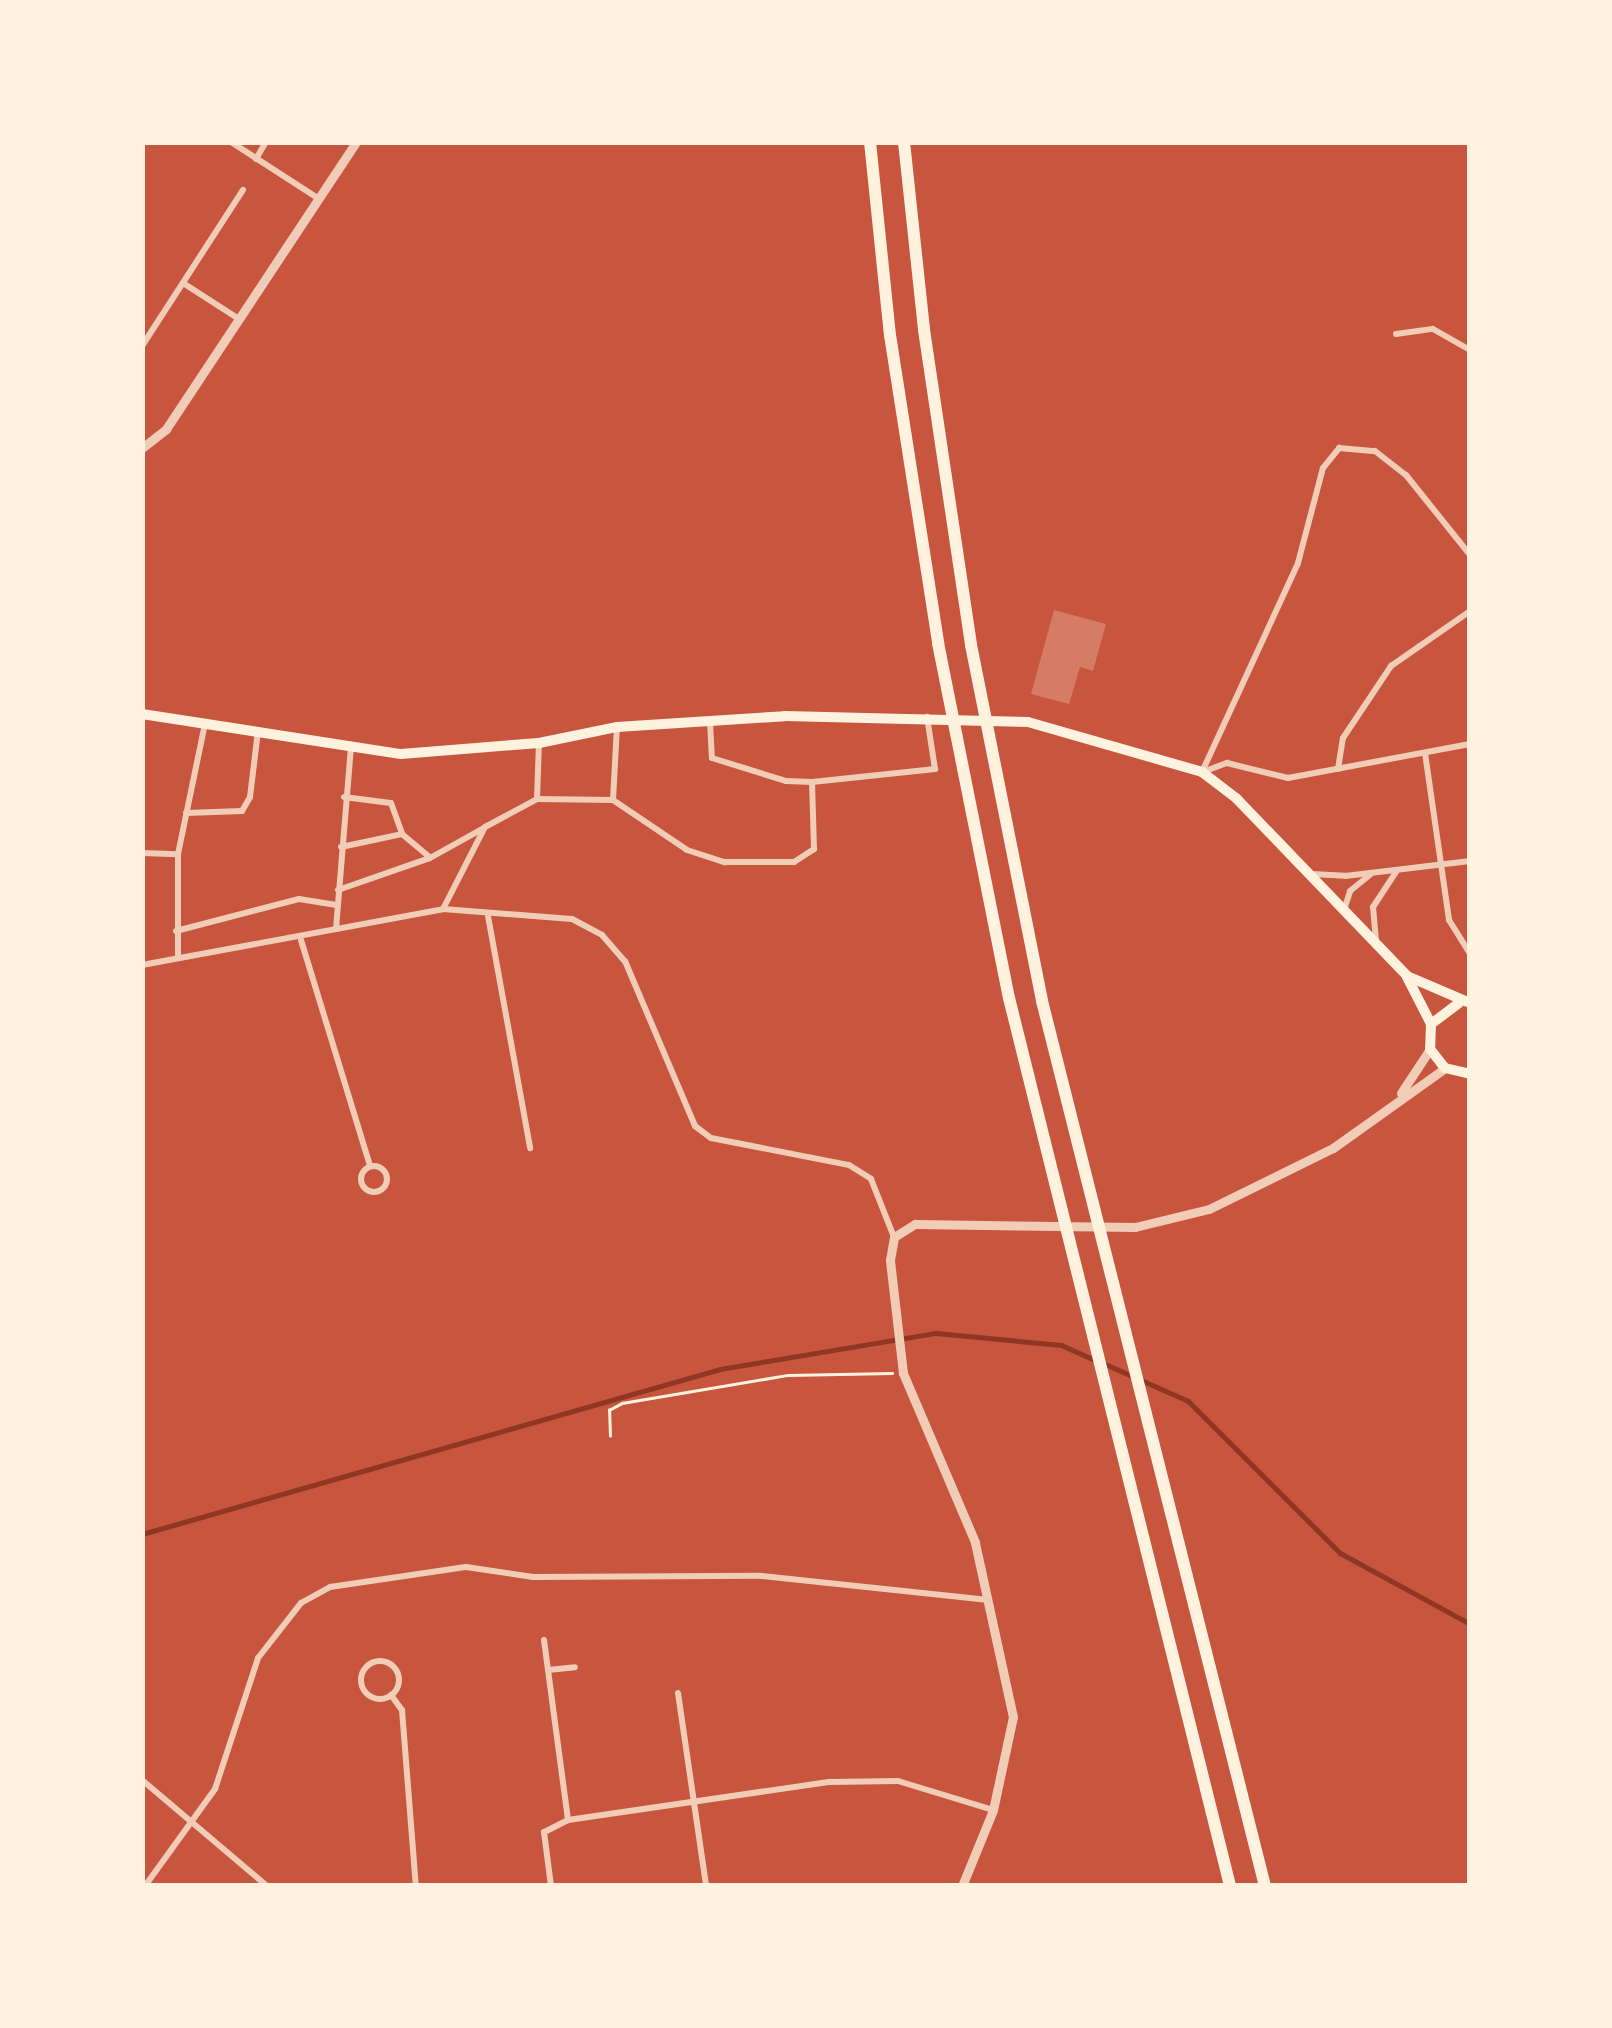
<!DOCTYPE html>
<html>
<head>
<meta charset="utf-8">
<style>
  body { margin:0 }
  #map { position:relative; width:1612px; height:2028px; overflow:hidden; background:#c8553d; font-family:Mulish,sans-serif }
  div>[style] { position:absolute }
  .stream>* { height:5px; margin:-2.5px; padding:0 2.5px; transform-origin:2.5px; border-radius:2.5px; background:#8f3625 }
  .building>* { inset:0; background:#d67c66 }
  .path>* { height:2.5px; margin:-1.25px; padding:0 1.25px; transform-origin:1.25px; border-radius:1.25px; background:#fff3e0 }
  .minor>* { height:6px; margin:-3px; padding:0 3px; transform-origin:3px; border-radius:3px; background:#f1ccb7 }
  .minor>.ring { margin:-3px; padding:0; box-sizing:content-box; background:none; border:6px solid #f1ccb7; border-radius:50% }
  .tertiary>* { height:9px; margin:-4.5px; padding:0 4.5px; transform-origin:4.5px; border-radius:4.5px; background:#f1ccb7 }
  .primary>* { height:10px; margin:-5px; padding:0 5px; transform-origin:5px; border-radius:5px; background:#fff3e0 }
  .motorway>* { height:12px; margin:-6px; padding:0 6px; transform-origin:6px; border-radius:6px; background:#fff3e0 }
  span { translate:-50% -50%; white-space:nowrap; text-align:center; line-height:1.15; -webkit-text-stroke:9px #fff3e0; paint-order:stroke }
  .frame { position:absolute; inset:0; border:145px solid #fff3e0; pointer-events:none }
</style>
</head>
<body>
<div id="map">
  <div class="stream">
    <div style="left:1105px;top:1364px;width:91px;rotate:24deg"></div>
    <div style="left:1188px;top:1401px;width:215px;rotate:45deg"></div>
    <div style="left:1340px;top:1553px;width:148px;rotate:28.6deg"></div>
    <div style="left:142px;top:1534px;width:601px;rotate:-15.93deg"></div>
    <div style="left:720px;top:1369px;width:219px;rotate:-9.5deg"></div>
    <div style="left:936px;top:1333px;width:126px;rotate:5.5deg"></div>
    <div style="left:1061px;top:1345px;width:37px;rotate:24deg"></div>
  </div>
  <div class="building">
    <div style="clip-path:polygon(1054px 610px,1106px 624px,1093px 671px,1080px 667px,1069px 704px,1031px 694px)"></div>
  </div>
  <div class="path">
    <div style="left:610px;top:1436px;width:26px;rotate:-92deg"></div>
    <div style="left:609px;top:1410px;width:15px;rotate:-28deg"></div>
    <div style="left:622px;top:1403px;width:168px;rotate:-9.6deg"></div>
    <div style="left:788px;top:1375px;width:104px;rotate:-1.1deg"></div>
  </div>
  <div class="minor">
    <div style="left:231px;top:142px;width:105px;rotate:32.9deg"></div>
    <div style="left:256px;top:159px;width:20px;rotate:-60deg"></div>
    <div style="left:183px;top:283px;width:67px;rotate:32.7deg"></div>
    <div style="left:1396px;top:334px;width:37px;rotate:-8deg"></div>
    <div style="left:1433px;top:329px;width:43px;rotate:29.6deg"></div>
    <div style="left:142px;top:346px;width:186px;rotate:-57.1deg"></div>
    <div style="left:710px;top:722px;width:36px;rotate:87deg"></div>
    <div style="left:712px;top:758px;width:77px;rotate:17.3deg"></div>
    <div style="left:786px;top:781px;width:26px;rotate:2deg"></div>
    <div style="left:812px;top:782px;width:124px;rotate:-6deg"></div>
    <div style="left:935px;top:769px;width:53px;rotate:-98.7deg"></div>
    <div style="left:1425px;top:753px;width:169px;rotate:81.8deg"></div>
    <div style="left:1449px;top:920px;width:39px;rotate:58deg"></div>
    <div style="left:1338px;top:769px;width:31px;rotate:-81deg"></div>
    <div style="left:1343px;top:738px;width:87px;rotate:-56.3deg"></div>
    <div style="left:1391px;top:666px;width:96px;rotate:-34.8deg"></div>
    <div style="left:1202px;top:772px;width:230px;rotate:-65.3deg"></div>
    <div style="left:1298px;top:563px;width:98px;rotate:-75.3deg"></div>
    <div style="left:1323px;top:468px;width:26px;rotate:-51deg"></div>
    <div style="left:1339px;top:448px;width:36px;rotate:5deg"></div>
    <div style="left:1375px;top:451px;width:39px;rotate:38deg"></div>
    <div style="left:1406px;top:475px;width:102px;rotate:51.3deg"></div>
    <div style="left:1203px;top:772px;width:26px;rotate:-21deg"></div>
    <div style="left:1227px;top:763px;width:63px;rotate:13.8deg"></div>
    <div style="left:1288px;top:778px;width:185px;rotate:-10.6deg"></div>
    <div style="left:344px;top:797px;width:47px;rotate:7.3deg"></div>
    <div style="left:391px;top:803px;width:33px;rotate:70deg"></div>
    <div style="left:537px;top:799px;width:56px;rotate:-88deg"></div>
    <div style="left:613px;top:800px;width:89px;rotate:34deg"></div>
    <div style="left:687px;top:850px;width:40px;rotate:18deg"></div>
    <div style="left:725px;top:862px;width:69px"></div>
    <div style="left:794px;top:862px;width:24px;rotate:-33deg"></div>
    <div style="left:814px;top:849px;width:67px;rotate:-91.7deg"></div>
    <div style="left:613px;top:800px;width:73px;rotate:-86.9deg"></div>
    <div style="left:186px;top:813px;width:56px;rotate:-2deg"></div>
    <div style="left:242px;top:811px;width:16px;rotate:-60deg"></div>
    <div style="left:250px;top:797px;width:66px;rotate:-83.1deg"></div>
    <div style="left:341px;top:847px;width:62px;rotate:-12deg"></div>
    <div style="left:402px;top:834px;width:35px;rotate:40deg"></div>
    <div style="left:142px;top:853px;width:36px;rotate:2deg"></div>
    <div style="left:1312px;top:874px;width:33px;rotate:3deg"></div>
    <div style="left:1345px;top:876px;width:126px;rotate:-6.8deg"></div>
    <div style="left:338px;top:890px;width:97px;rotate:-19.2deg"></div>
    <div style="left:430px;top:858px;width:62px;rotate:-29.1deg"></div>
    <div style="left:443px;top:909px;width:92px;rotate:-62.9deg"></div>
    <div style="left:485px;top:827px;width:59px;rotate:-28.3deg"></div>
    <div style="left:537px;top:799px;width:76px;rotate:0.8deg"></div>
    <div style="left:1344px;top:910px;width:20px;rotate:-72deg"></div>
    <div style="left:1350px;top:891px;width:27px;rotate:-39deg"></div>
    <div style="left:488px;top:916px;width:236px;rotate:79.7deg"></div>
    <div style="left:336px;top:929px;width:184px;rotate:-85.3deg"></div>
    <div style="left:176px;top:931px;width:127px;rotate:-14.6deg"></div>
    <div style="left:299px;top:899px;width:38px;rotate:9deg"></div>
    <div style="left:301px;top:940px;width:236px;rotate:73deg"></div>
    <div style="left:1376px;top:941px;width:34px;rotate:-95deg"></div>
    <div style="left:1373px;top:907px;width:42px;rotate:-56.7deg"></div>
    <div style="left:178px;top:958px;width:104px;rotate:-90deg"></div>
    <div style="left:178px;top:854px;width:133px;rotate:-78.3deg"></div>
    <div style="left:142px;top:965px;width:306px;rotate:-10.5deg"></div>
    <div style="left:443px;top:909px;width:129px;rotate:4.4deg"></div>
    <div style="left:572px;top:919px;width:34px;rotate:28deg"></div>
    <div style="left:602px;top:935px;width:35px;rotate:49deg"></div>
    <div style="left:625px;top:961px;width:179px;rotate:67deg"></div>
    <div style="left:695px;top:1126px;width:20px;rotate:37deg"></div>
    <div style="left:711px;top:1138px;width:141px;rotate:11.1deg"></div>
    <div style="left:849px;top:1165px;width:26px;rotate:32deg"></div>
    <div style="left:871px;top:1179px;width:62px;rotate:68.4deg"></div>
    <div class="ring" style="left:361px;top:1166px;width:20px;height:20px"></div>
    <div style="left:544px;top:1640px;width:182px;rotate:82.4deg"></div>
    <div style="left:568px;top:1820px;width:27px;rotate:153deg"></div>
    <div style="left:544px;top:1832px;width:54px;rotate:82.6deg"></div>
    <div class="ring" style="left:361px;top:1661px;width:32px;height:32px"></div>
    <div style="left:548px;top:1670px;width:27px;rotate:-6deg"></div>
    <div style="left:678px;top:1693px;width:195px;rotate:81.7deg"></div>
    <div style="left:391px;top:1695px;width:19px;rotate:54deg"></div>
    <div style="left:402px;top:1710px;width:177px;rotate:85.5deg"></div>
    <div style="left:142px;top:1780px;width:164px;rotate:40.3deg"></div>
    <div style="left:568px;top:1820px;width:265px;rotate:-8.3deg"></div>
    <div style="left:830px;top:1782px;width:68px;rotate:-0.8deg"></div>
    <div style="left:898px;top:1781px;width:99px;rotate:17deg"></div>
    <div style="left:145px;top:1886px;width:120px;rotate:-54.2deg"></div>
    <div style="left:215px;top:1789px;width:138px;rotate:-71.8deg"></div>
    <div style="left:258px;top:1658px;width:70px;rotate:-52deg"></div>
    <div style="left:301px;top:1603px;width:33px;rotate:-29deg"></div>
    <div style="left:330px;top:1587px;width:137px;rotate:-8.4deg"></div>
    <div style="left:466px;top:1567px;width:68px;rotate:8.5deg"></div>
    <div style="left:533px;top:1577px;width:228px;rotate:-0.3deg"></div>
    <div style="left:761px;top:1576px;width:229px;rotate:6deg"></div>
  </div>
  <div class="tertiary">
    <div style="left:142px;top:448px;width:31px;rotate:-38deg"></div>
    <div style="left:166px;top:429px;width:344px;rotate:-56.5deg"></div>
    <div style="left:1401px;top:1093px;width:53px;rotate:-56.6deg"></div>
    <div style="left:962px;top:1886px;width:82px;rotate:-67.8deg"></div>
    <div style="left:993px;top:1810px;width:95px;rotate:-77.9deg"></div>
    <div style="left:1013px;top:1717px;width:179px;rotate:-102.3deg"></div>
    <div style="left:975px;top:1542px;width:184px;rotate:-113.1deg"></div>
    <div style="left:903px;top:1373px;width:114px;rotate:-96.6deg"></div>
    <div style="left:890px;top:1260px;width:23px;rotate:-80deg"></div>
    <div style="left:894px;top:1237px;width:25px;rotate:-32deg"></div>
    <div style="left:915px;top:1224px;width:220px;rotate:0.8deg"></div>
    <div style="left:1135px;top:1227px;width:76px;rotate:-13.7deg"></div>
    <div style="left:1209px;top:1209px;width:138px;rotate:-26.2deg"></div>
    <div style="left:1333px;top:1148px;width:138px;rotate:-35.5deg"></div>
  </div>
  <div class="primary">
    <div style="left:142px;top:714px;width:262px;rotate:8.8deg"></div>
    <div style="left:401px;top:754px;width:138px;rotate:-4.6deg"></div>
    <div style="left:539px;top:743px;width:80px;rotate:-11.6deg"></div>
    <div style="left:617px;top:727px;width:168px;rotate:-3.7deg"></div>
    <div style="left:785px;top:716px;width:243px;rotate:1.4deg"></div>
    <div style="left:1028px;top:722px;width:181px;rotate:16deg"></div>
    <div style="left:1202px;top:772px;width:43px;rotate:37.4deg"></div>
    <div style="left:1236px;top:798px;width:247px;rotate:46.1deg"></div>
    <div style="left:1407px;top:976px;width:69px;rotate:23.2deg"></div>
    <div style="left:1407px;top:977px;width:53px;rotate:62.9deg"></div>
    <div style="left:1459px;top:1003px;width:35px;rotate:143deg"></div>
    <div style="left:1431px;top:1024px;width:25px;rotate:92deg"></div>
    <div style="left:1430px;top:1049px;width:24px;rotate:52deg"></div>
    <div style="left:1445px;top:1068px;width:26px;rotate:13deg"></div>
  </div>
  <div class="motorway">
    <div style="left:870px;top:142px;width:194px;rotate:84.1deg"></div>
    <div style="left:890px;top:335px;width:312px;rotate:81.1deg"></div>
    <div style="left:938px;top:643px;width:362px;rotate:78.7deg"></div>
    <div style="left:1009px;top:998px;width:915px;rotate:76.02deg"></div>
    <div style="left:904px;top:142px;width:189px;rotate:83.9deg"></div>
    <div style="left:924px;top:330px;width:318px;rotate:81.5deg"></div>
    <div style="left:971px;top:645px;width:363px;rotate:78.7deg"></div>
    <div style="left:1042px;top:1001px;width:913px;rotate:75.86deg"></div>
  </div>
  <div class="frame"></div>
</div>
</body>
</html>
